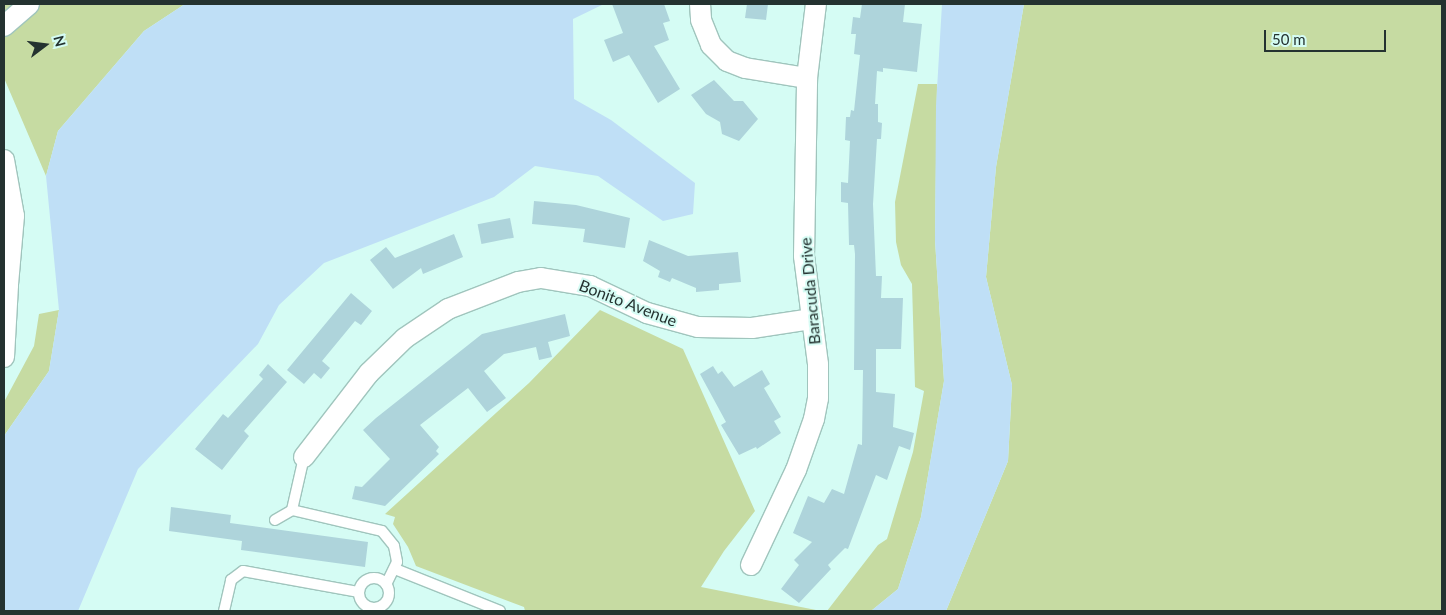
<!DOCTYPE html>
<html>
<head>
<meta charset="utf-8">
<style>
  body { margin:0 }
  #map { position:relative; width:1446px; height:615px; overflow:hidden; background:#d5fcf4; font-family:Lato,sans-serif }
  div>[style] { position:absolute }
  .green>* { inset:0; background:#c6dba2 }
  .water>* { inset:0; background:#bfdff6 }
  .building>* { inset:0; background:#aed4db; transform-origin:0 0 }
  .roads { filter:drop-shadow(1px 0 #a0c5bd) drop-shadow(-1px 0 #a0c5bd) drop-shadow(0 1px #a0c5bd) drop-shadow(0 -1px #a0c5bd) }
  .lane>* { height:10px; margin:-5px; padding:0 5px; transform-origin:5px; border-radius:5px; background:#fff }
  .lane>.ring { margin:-5px; padding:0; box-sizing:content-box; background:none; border:10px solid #fff; border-radius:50% }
  .street>* { height:20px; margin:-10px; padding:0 10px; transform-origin:10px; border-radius:10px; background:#fff }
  span { translate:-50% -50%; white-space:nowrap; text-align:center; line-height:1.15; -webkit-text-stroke:4px #d5fcf4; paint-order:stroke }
  .street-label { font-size:16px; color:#243230 }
  .frame { position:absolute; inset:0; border:5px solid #243230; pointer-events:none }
  .north { position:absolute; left:20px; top:20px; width:50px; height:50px; -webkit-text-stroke:4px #d5fcf4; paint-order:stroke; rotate:75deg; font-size:14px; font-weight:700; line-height:20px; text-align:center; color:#243230 }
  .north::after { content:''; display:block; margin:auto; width:18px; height:22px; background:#243230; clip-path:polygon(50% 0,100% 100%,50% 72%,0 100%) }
  .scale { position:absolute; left:1264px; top:30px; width:122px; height:22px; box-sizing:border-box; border:2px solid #243230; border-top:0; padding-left:6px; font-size:15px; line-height:18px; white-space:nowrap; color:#243230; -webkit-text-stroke:4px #d5fcf4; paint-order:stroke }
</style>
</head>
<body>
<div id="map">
  <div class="green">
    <div style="clip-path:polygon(4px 4px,185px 4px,144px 31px,58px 131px,46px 176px,4px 78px)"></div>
    <div style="clip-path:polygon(1024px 4px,1442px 4px,1442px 611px,946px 611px,1008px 461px,1012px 385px,986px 277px,996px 167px)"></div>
    <div style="clip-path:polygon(918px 84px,937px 84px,935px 240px,944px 381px,921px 517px,898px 589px,871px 611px,827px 611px,878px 545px,887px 539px,913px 452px,924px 391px,915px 387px,912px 284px,901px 265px,896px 242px,895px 202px)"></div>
    <div style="clip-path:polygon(59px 310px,49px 371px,4px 436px,4px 402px,34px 346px,39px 314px)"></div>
    <div style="clip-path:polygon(600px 310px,683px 349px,755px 511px,724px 551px,701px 587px,821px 611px,525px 611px,524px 607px,416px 566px,408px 547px,393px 524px,395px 517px,385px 514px,529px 383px)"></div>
  </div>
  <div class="water">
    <div style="clip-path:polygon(185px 4px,604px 4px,573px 19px,574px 99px,611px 120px,695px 183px,693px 214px,663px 221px,598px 176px,535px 166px,494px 197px,324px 263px,279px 305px,258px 344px,138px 469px,78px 611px,4px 611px,4px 436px,49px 371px,59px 310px,46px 176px,58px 131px,144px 31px)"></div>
    <div style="clip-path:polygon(942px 4px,1024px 4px,996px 167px,986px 277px,1012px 385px,1008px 461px,946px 611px,871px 611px,898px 589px,921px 517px,944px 381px,935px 240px,936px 106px)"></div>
  </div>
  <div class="building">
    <div style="clip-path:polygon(612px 4px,664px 4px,670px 21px,663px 23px,669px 40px,654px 46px,680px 89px,658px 103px,629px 55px,613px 62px,604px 40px,623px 33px)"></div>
    <div style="clip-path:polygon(747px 4px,768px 4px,766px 20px,745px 18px)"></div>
    <div style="clip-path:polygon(862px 4px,905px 4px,903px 22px,922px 24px,917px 72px,883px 68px,883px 72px,877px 71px,875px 104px,878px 104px,878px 122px,882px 123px,881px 139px,877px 139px,873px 204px,876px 276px,882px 276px,881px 298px,903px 298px,901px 349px,876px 349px,876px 392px,895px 394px,893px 427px,914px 433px,910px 450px,899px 446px,887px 480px,876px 475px,848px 549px,845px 548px,828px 565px,831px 569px,799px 603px,781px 589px,799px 565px,794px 560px,812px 542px,793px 533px,808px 496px,824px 503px,832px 489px,844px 494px,858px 444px,862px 445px,863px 370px,854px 370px,855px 254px,854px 245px,849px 245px,848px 203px,841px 202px,841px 182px,848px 183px,850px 141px,845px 140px,846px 117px,850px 117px,851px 110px,854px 111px,860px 55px,854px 54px,856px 34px,851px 34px,853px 17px,860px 18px)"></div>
    <div style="clip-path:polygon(714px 80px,734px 101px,743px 101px,758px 119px,739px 141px,722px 134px,720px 122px,706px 114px,691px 95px)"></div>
    <div style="clip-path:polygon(534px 201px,576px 205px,630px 218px,625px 248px,583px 242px,585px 229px,532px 224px)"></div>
    <div style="left:510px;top:218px;width:20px;height:33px;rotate:79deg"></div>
    <div style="clip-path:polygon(454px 234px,463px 257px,423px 274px,421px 268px,393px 289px,370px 260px,386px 247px,395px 258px)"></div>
    <div style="clip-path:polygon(649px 240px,688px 256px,738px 252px,741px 282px,719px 284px,719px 290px,696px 292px,696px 288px,672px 278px,670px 282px,658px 277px,660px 271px,643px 261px)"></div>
    <div style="clip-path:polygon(351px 293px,372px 311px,361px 325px,355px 321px,322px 361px,330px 368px,321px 379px,314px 373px,304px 384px,287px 370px)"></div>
    <div style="clip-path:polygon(565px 314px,570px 336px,548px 342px,552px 357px,539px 360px,536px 347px,504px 354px,484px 371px,506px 398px,487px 412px,468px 388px,420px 425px,439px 447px,436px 451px,439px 454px,385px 506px,352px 499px,355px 486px,362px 487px,390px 459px,363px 430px,376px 418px,482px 334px)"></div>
    <div style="clip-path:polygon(268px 364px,287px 382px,244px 431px,249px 436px,222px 470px,195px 449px,223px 414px,228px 418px,263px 379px,259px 375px)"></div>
    <div style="clip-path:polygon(713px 366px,718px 374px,722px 371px,734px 387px,762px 370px,770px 384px,764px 388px,781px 417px,774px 421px,781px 433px,757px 449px,756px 447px,739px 455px,721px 425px,726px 422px,700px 374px)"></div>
    <div style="clip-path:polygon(171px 507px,231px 515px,230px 523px,368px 542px,365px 567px,241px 550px,242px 541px,169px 531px)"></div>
  </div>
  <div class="roads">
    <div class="lane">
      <div style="left:304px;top:457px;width:54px;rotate:102.8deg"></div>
      <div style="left:292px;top:510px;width:92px;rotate:13.1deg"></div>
      <div style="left:382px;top:531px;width:19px;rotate:51deg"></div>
      <div style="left:394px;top:546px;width:16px;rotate:79deg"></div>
      <div style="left:397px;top:562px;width:25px;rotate:116deg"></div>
      <div style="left:275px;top:520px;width:20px;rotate:-30deg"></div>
      <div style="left:395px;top:569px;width:113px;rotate:21.8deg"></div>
      <div class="ring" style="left:359px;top:578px;width:20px;height:20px"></div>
      <div style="left:224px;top:611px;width:32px;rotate:-77deg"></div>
      <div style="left:231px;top:580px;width:15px;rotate:-37deg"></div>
      <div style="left:243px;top:571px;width:118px;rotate:10.3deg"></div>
    </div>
    <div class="street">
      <div style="left:700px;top:4px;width:16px;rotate:86deg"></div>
      <div style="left:701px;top:20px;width:27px;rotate:68deg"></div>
      <div style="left:711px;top:45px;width:23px;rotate:45deg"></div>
      <div style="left:727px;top:61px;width:19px;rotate:21deg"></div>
      <div style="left:745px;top:68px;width:63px;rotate:9.2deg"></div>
      <div style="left:4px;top:26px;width:33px;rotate:-41deg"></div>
      <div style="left:4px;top:160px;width:57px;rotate:79.9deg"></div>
      <div style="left:14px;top:216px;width:68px;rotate:95deg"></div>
      <div style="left:8px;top:284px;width:16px;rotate:105deg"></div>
      <div style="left:4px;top:357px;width:71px;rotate:-86.8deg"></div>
      <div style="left:304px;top:457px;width:106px;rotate:-52.3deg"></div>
      <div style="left:369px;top:373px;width:50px;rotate:-44.2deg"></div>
      <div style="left:405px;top:338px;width:52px;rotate:-34deg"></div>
      <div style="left:448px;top:309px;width:75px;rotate:-21.1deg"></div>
      <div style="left:518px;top:282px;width:23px;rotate:-10deg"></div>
      <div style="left:541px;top:278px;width:50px;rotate:9.3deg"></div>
      <div style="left:590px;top:286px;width:63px;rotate:25.3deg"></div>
      <div style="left:647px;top:313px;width:53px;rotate:15.4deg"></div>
      <div style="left:698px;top:327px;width:54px;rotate:1.1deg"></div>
      <div style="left:752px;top:328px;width:61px;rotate:-8.5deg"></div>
      <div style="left:751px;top:565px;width:105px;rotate:-64.7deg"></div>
      <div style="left:796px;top:470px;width:54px;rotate:-70.6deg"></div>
      <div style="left:814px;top:419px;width:21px;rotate:-79deg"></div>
      <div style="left:818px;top:398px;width:34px;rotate:-90deg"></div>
      <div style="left:818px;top:364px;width:109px;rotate:-97.4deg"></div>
      <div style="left:804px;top:256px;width:178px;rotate:-89deg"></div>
      <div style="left:807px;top:78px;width:75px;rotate:-83.1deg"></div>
    </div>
  </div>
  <div class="street-label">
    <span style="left:810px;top:291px;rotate:-95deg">Baracuda Drive</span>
    <span style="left:628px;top:303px;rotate:21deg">Bonito Avenue</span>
  </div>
  <div class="frame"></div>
  <div class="north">N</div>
  <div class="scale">50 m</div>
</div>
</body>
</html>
